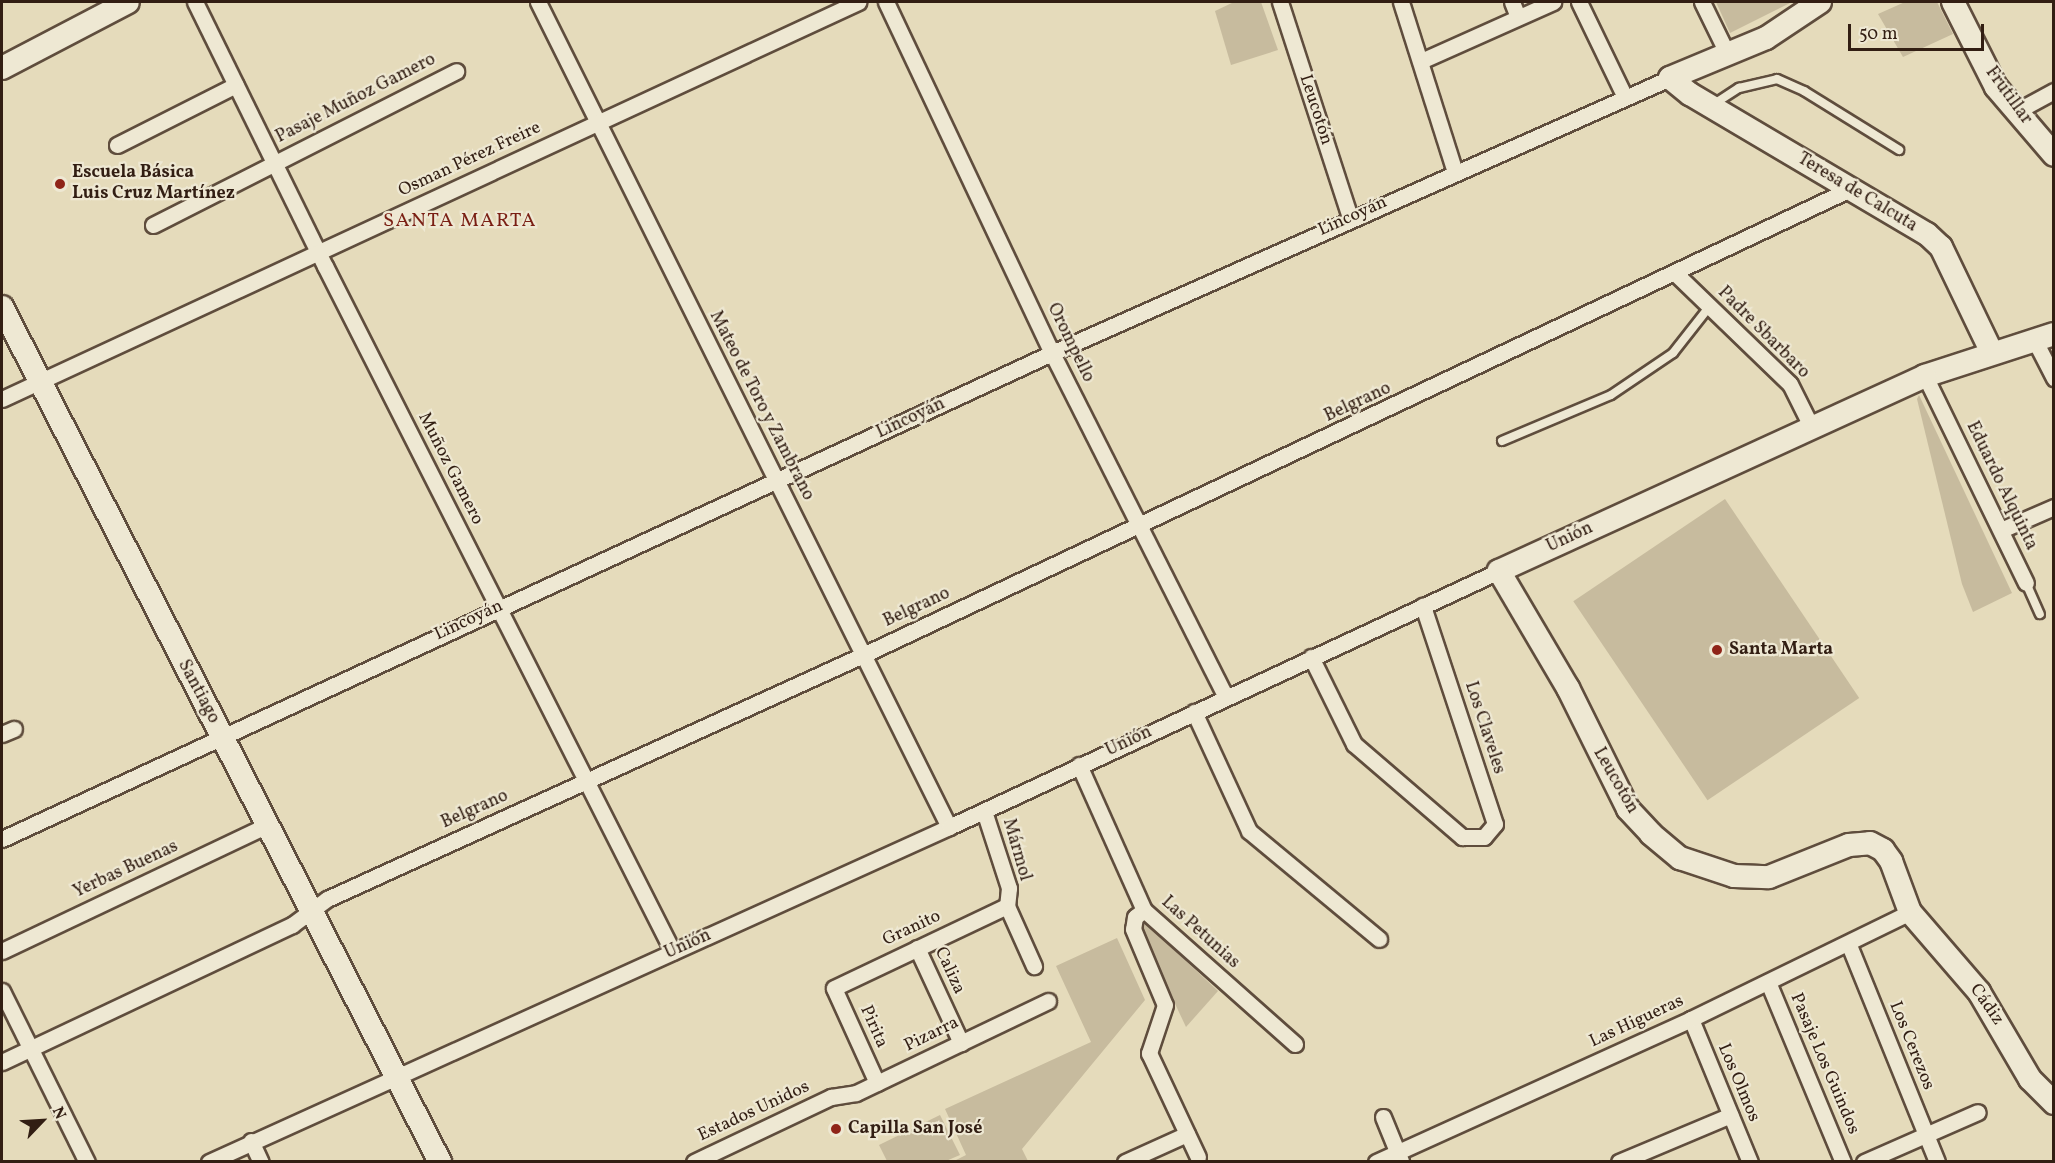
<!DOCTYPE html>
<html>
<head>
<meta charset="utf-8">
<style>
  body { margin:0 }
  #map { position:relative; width:2055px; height:1163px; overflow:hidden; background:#e5dbbb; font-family:Vollkorn,serif }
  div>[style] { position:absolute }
  .green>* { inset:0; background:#c7bb9e; transform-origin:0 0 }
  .roads { filter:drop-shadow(2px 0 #5f4d3d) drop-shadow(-2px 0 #5f4d3d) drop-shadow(0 2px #5f4d3d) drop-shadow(0 -2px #5f4d3d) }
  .lane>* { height:8px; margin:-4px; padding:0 4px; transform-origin:4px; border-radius:4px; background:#eee8d3 }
  .street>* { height:15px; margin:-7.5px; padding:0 7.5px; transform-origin:7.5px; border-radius:7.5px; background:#eee8d3 }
  .secondary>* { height:22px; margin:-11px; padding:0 11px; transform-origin:11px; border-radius:11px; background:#eee8d3 }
  .dots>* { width:16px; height:16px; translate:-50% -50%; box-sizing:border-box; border:3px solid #eee8d3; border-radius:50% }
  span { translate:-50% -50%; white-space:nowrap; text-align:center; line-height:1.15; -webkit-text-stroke:4.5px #eee8d3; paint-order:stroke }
  .street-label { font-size:18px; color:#321e13 }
  .poi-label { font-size:18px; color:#321e13; font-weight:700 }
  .left { translate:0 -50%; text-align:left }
  .neighbourhood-label { font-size:20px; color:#7a1f14; letter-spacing:1.5px }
  .frame { position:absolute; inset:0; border:3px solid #321e13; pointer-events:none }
  .north { position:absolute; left:12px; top:1091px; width:60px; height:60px; -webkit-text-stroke:4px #eee8d3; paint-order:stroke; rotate:65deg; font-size:16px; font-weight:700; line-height:24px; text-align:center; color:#321e13 }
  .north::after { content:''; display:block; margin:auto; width:21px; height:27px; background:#321e13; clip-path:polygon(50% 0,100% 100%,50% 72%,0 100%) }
  .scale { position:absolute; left:1848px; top:24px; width:136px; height:27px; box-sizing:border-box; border:3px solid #321e13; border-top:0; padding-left:8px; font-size:18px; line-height:21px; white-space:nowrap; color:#321e13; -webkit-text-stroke:4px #eee8d3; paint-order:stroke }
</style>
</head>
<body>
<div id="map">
  <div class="green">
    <div style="clip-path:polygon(1234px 2px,1261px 2px,1278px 50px,1231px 65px,1215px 11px)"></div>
    <div style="clip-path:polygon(1716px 2px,1792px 2px,1730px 33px)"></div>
    <div style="clip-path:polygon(1905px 2px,1937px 2px,1953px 34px,1903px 57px,1878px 14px)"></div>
    <div style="clip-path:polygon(1919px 395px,2012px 593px,1973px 612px,1962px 584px,1917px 399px)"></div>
    <div style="left:1725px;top:499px;width:240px;height:183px;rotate:56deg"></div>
    <div style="clip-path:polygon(1144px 922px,1218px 991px,1186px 1027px,1138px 925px)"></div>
    <div style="clip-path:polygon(1117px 938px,1145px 1000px,1022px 1149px,1028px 1161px,954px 1161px,966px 1155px,945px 1109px,1091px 1042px,1056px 966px)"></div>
    <div style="clip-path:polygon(940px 1115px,960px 1155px,946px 1161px,887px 1161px,879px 1145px)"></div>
  </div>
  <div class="roads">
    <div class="lane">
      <div style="left:1714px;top:104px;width:30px;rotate:-33deg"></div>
      <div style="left:1739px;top:88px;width:39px;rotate:-13deg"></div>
      <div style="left:1777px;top:79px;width:30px;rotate:24deg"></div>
      <div style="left:1804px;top:91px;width:112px;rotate:31.8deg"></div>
      <div style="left:1502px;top:441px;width:118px;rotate:-22.9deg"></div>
      <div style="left:1611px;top:395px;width:75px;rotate:-34.1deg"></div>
      <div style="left:1673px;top:353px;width:60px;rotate:-51.8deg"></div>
      <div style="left:2026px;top:583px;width:34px;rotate:66deg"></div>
    </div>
    <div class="street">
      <div style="left:195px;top:2px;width:294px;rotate:63.8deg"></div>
      <div style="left:325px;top:266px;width:769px;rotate:63.1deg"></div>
      <div style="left:538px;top:2px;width:922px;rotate:63.52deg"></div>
      <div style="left:886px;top:2px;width:388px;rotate:64.7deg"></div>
      <div style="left:1052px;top:353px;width:386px;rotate:63.2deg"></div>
      <div style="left:1280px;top:2px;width:227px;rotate:72deg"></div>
      <div style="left:1401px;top:2px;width:178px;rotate:72.4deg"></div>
      <div style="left:1512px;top:2px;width:16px;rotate:68deg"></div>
      <div style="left:1579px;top:2px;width:106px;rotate:64.2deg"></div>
      <div style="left:1702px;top:2px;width:57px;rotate:63.9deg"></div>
      <div style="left:1421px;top:61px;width:145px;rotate:-24.1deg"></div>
      <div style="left:2017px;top:111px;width:42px;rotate:-28.4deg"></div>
      <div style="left:117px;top:145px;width:133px;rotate:-26.8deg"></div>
      <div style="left:153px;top:225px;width:340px;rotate:-26.9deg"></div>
      <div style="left:1676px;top:274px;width:158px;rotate:44deg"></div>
      <div style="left:1790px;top:384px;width:47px;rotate:63.4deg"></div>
      <div style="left:2035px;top:341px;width:42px;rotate:62.8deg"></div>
      <div style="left:1925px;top:376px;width:230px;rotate:64deg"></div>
      <div style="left:2px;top:399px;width:944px;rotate:-24.88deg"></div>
      <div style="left:2001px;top:530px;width:58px;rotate:-23.5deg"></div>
      <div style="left:1311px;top:657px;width:97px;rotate:63.7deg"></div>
      <div style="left:1354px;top:744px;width:143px;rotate:40.7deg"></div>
      <div style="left:1462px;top:837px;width:22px"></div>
      <div style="left:1484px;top:837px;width:17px;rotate:-50deg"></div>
      <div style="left:1495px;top:824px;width:230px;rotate:-108.3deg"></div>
      <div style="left:1194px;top:712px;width:131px;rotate:65.2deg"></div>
      <div style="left:1249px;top:831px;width:169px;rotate:39.7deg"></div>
      <div style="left:2px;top:734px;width:13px;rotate:-23deg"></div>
      <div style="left:1079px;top:765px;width:159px;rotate:65.9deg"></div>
      <div style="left:1144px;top:910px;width:202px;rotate:41.6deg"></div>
      <div style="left:984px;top:811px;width:81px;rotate:72deg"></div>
      <div style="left:1009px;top:888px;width:18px;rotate:96deg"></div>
      <div style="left:1007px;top:906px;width:66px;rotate:65.8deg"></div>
      <div style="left:2px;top:839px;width:1157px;rotate:-24.84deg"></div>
      <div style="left:1052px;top:353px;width:676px;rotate:-23.99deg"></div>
      <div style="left:1144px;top:910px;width:11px;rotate:142deg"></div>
      <div style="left:1135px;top:917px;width:12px;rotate:99deg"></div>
      <div style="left:1133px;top:929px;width:82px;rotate:67.2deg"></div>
      <div style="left:1165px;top:1005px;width:51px;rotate:108.4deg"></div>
      <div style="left:1149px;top:1053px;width:115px;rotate:64.8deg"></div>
      <div style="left:1849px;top:945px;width:234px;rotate:67.9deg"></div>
      <div style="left:917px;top:948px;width:105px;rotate:65.1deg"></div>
      <div style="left:2px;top:951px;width:293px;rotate:-25.4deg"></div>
      <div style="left:1768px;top:982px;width:195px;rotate:67.4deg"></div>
      <div style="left:2px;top:991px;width:191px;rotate:63.6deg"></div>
      <div style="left:1691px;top:1019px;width:155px;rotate:67.6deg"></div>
      <div style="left:2px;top:1062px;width:321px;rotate:-25.3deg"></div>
      <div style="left:292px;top:925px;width:44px;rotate:-36.6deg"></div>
      <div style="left:327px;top:899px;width:589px;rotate:-24.48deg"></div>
      <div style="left:863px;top:655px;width:1091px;rotate:-25.27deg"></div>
      <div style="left:877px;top:1083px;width:104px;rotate:-114.4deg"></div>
      <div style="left:834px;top:988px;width:191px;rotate:-25.4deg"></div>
      <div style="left:1383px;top:1117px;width:48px;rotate:67.8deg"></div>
      <div style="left:251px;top:1141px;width:23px;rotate:65deg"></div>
      <div style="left:209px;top:1162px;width:812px;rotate:-24.36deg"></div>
      <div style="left:949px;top:827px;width:607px;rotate:-24.96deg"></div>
      <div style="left:694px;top:1162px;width:152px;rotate:-25.4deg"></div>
      <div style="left:831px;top:1097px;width:25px;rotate:-9deg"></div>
      <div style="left:856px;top:1093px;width:213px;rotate:-25.6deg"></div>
      <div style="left:1125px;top:1162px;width:68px;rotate:-24.3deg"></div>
      <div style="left:1376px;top:1162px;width:346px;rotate:-24.4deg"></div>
      <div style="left:1691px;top:1019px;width:244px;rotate:-26deg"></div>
      <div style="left:1619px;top:1162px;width:121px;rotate:-22.8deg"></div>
      <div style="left:1864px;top:1162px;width:124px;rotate:-23.7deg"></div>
    </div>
    <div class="secondary">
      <div style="left:1820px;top:2px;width:65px;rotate:146.3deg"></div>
      <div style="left:1766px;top:38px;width:104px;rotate:157.4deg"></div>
      <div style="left:1670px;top:78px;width:26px;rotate:39deg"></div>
      <div style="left:1690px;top:94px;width:275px;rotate:30.6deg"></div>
      <div style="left:1927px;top:234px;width:19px;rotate:43deg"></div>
      <div style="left:1941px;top:247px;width:118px;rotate:64.3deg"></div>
      <div style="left:1953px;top:2px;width:95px;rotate:63.2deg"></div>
      <div style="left:1996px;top:87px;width:89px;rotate:49.5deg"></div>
      <div style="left:2px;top:68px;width:142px;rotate:-27.6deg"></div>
      <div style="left:2px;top:307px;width:961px;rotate:62.87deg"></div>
      <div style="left:2054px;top:334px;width:136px;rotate:162deg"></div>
      <div style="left:1925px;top:376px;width:469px;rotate:155.4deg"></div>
      <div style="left:1499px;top:571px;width:136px;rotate:59.5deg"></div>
      <div style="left:1568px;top:688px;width:135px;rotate:63.6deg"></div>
      <div style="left:1628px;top:809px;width:34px;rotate:47deg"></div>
      <div style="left:1651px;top:834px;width:38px;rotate:40deg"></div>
      <div style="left:1680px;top:858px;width:57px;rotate:18.4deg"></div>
      <div style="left:1734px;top:876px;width:35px;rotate:2deg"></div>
      <div style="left:1769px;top:877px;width:86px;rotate:-21.8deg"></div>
      <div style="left:1849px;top:845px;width:21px;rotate:-5deg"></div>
      <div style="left:1870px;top:843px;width:15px;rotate:28deg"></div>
      <div style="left:1883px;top:850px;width:14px;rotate:54deg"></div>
      <div style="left:1891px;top:861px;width:54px;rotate:69.6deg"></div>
      <div style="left:1910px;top:912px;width:106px;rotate:49.2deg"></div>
      <div style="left:1979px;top:992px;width:101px;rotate:59.6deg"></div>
      <div style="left:2030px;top:1079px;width:34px;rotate:45deg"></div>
    </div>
  </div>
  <div class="dots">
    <div style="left:60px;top:184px;background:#8f2418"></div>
    <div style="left:1717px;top:650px;background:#8f2418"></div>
    <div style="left:836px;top:1129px;background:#8f2418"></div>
  </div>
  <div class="street-label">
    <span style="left:2008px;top:96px;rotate:54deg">Frutillar</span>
    <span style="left:356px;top:99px;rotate:-27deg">Pasaje Muñoz Gamero</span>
    <span style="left:1315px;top:110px;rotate:72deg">Leucotón</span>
    <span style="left:470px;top:160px;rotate:-25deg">Osman Pérez Freire</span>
    <span style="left:1857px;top:193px;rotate:31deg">Teresa de Calcuta</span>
    <span style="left:1353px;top:217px;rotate:-24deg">Lincoyán</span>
    <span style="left:1763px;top:333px;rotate:45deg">Padre Sbarbaro</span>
    <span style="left:1070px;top:343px;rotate:64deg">Orompello</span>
    <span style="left:1358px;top:403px;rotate:-25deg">Belgrano</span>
    <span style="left:761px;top:406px;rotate:63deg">Mateo de Toro y Zambrano</span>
    <span style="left:911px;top:419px;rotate:-25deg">Lincoyán</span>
    <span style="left:450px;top:469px;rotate:63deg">Muñoz Gamero</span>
    <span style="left:2001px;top:486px;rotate:64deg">Eduardo Alquinta</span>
    <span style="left:1570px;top:538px;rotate:-25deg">Unión</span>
    <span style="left:917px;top:608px;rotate:-25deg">Belgrano</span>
    <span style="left:469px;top:621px;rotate:-25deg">Lincoyán</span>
    <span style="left:198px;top:692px;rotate:62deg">Santiago</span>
    <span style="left:1484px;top:728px;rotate:72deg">Los Claveles</span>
    <span style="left:1129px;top:742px;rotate:-25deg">Unión</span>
    <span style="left:1615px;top:781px;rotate:60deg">Leucotón</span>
    <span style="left:475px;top:810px;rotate:-24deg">Belgrano</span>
    <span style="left:1016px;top:850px;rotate:74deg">Mármol</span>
    <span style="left:126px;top:870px;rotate:-25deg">Yerbas Buenas</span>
    <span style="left:912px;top:929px;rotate:-25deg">Granito</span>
    <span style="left:1200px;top:933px;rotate:42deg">Las Petunias</span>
    <span style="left:688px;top:945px;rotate:-24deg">Unión</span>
    <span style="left:949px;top:971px;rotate:65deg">Caliza</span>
    <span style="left:1986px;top:1005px;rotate:55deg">Cádiz</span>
    <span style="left:1637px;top:1022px;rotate:-25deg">Las Higueras</span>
    <span style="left:873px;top:1027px;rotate:66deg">Pirita</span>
    <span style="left:932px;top:1035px;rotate:-26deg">Pizarra</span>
    <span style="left:1911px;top:1046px;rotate:68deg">Los Cerezos</span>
    <span style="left:1824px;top:1064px;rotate:67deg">Pasaje Los Guindos</span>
    <span style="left:1738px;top:1083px;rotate:67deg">Los Olmos</span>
    <span style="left:754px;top:1112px;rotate:-25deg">Estados Unidos</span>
  </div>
  <div class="poi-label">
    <span class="left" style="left:72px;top:184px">Escuela Básica<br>Luis Cruz Martínez</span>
    <span class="left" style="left:1729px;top:650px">Santa Marta</span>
    <span class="left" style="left:848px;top:1129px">Capilla San José</span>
  </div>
  <div class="neighbourhood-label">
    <span style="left:460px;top:221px">SANTA MARTA</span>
  </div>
  <div class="frame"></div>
  <div class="north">N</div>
  <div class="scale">50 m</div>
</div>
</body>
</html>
